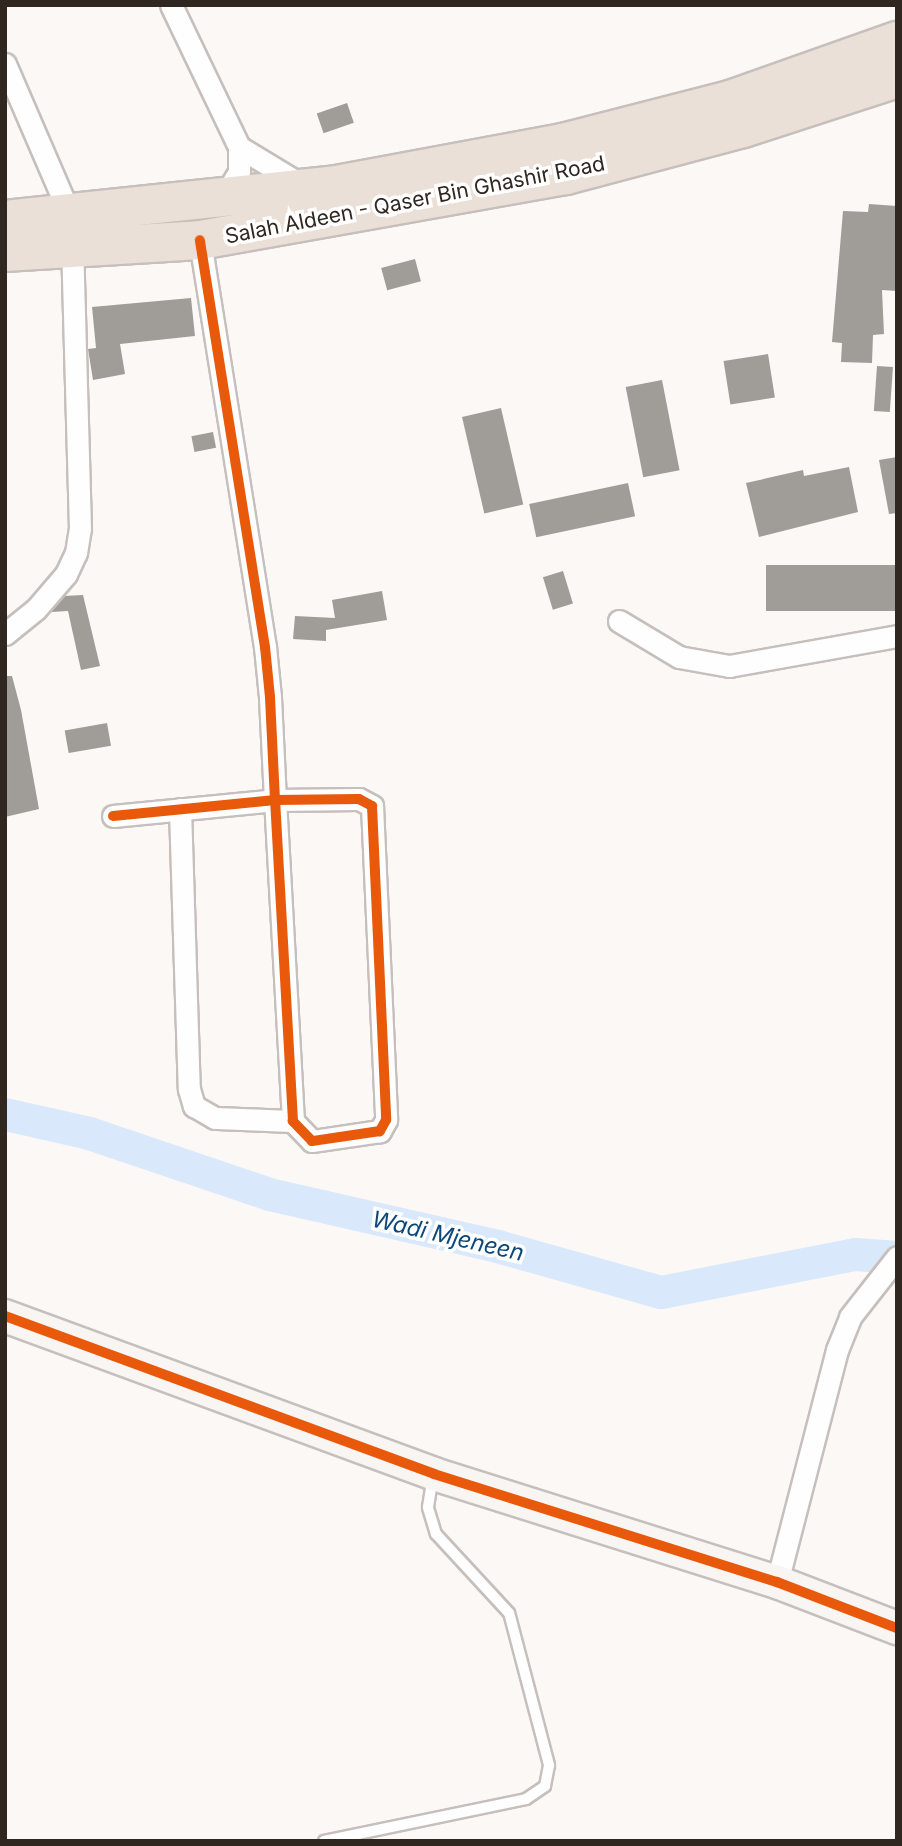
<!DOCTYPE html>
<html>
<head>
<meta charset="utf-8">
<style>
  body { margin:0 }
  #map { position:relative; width:902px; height:1846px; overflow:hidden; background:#fbf8f6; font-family:Inter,sans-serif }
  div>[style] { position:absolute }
  .river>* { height:33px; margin:-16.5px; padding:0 16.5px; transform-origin:16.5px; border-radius:16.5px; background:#d9e9fb }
  .building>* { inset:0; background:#a09c97; transform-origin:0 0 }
  .roads { filter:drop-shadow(2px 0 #c6bfbc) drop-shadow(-2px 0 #c6bfbc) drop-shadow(0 2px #c6bfbc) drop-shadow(0 -2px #c6bfbc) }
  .lane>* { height:10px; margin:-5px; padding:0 5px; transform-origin:5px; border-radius:5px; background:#fefefe }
  .street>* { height:21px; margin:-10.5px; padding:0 10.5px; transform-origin:10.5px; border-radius:10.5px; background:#fefefe }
  .secondary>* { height:32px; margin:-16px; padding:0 16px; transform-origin:16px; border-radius:16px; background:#f8f5f3 }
  .highway>* { height:38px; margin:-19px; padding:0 19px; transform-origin:19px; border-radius:19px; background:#ebe0d7 }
  .cycleway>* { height:10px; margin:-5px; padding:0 5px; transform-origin:5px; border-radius:5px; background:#e8590c }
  span { translate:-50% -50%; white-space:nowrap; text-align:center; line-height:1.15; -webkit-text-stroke:7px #fff; paint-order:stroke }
  .street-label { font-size:21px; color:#312721 }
  .water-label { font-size:23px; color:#0c477a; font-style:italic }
  .frame { position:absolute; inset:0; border:7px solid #312721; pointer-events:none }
</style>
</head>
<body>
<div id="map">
  <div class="river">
    <div style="left:5px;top:1114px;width:86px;rotate:12.7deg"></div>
    <div style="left:89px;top:1133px;width:190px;rotate:18.7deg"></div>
    <div style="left:269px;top:1194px;width:234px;rotate:12.8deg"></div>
    <div style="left:497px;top:1246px;width:170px;rotate:15.7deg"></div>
    <div style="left:661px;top:1292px;width:198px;rotate:-11.1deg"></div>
    <div style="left:855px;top:1254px;width:42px;rotate:4.1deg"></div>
  </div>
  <div class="building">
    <div style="left:347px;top:103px;width:21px;height:32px;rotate:71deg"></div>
    <div style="clip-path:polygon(869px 204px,897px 206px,897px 291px,882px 290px,884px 334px,873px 335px,872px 363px,841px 362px,842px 343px,832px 342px,843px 211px,868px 212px)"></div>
    <div style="left:415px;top:259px;width:23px;height:35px;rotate:75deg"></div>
    <div style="clip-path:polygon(191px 298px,195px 336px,120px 344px,125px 374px,93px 380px,88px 349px,96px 348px,92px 307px)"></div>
    <div style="left:768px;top:354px;width:44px;height:45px;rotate:81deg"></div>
    <div style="left:877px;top:366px;width:16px;height:45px;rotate:4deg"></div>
    <div style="left:662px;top:380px;width:92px;height:37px;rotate:79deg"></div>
    <div style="left:501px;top:408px;width:99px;height:40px;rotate:77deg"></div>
    <div style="left:213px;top:432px;width:16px;height:22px;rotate:79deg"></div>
    <div style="clip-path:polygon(897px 457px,897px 513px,889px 514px,879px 460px)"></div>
    <div style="clip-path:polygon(849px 467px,858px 512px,759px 537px,746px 483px,803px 470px,804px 476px)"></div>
    <div style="left:628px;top:483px;width:34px;height:101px;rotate:78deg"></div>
    <div style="left:897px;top:565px;width:46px;height:131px;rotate:90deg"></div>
    <div style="left:563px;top:571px;width:34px;height:21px;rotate:73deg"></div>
    <div style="clip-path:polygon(382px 591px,387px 620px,326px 630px,326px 641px,293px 639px,295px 616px,335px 618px,332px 600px)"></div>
    <div style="clip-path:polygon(83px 595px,100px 666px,81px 670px,68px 611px,51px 612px,64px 596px)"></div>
    <div style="clip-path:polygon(5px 676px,12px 676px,21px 710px,39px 809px,5px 817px)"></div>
    <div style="left:107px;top:723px;width:23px;height:43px;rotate:80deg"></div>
  </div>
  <div class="roads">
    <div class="lane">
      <div style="left:324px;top:1841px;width:206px;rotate:-11.7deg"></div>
      <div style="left:526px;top:1799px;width:23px;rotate:-34deg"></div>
      <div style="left:545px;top:1786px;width:21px;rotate:-79deg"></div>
      <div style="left:549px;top:1765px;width:157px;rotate:-104.7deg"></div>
      <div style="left:509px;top:1613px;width:108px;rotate:-132.7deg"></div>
      <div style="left:436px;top:1534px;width:28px;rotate:-107deg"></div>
      <div style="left:428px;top:1507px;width:31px;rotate:-81deg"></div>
    </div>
    <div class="street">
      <div style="left:171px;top:5px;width:157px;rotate:64.4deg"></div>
      <div style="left:239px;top:147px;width:25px;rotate:90deg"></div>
      <div style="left:239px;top:172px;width:33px;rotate:121deg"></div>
      <div style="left:5px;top:64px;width:164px;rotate:66.7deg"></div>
      <div style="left:239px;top:147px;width:71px;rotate:31.2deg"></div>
      <div style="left:619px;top:621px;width:70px;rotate:31deg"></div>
      <div style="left:679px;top:657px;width:51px;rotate:10.2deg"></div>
      <div style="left:729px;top:666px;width:171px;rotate:-10.1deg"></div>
      <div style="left:5px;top:634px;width:40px;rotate:-39deg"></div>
      <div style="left:36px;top:609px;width:46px;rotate:-49.4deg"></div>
      <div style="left:66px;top:574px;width:23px;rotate:-65deg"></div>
      <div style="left:76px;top:553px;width:24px;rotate:-81deg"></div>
      <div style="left:80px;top:529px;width:280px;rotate:-91.6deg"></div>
      <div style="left:180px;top:809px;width:280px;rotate:88.2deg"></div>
      <div style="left:189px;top:1089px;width:18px;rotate:74deg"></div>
      <div style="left:194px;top:1106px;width:24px;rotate:30deg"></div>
      <div style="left:215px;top:1118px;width:78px;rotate:2.2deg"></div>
      <div style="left:113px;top:816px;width:163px;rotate:-5.6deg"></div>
      <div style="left:275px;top:800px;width:84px;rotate:-0.7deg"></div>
      <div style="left:359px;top:799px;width:15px;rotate:28deg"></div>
      <div style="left:372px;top:806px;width:314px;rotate:87.4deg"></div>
      <div style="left:386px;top:1120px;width:13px;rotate:119deg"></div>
      <div style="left:380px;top:1131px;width:69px;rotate:171.6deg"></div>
      <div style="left:312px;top:1141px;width:28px;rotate:-134deg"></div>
      <div style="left:293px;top:1121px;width:322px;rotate:-93.2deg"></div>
      <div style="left:275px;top:800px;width:103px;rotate:-92.8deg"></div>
      <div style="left:270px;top:697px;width:50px;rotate:-95.7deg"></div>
      <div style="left:265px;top:647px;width:412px;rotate:-99.1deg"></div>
      <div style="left:777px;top:1582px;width:240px;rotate:-75.5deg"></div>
      <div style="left:837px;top:1350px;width:35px;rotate:-68deg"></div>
      <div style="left:850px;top:1317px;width:76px;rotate:-51.9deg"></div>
    </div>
    <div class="secondary">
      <div style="left:5px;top:1316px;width:457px;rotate:20.2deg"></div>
      <div style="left:434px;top:1474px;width:360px;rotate:17.5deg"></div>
      <div style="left:777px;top:1582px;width:129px;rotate:21deg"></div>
    </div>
    <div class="highway">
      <div style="left:5px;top:220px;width:328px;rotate:-6deg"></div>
      <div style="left:331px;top:186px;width:236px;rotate:-10.5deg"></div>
      <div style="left:563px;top:143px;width:172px;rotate:-14.4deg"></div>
      <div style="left:730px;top:100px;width:177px;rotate:-19.5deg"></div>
      <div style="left:5px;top:252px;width:195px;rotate:-3.5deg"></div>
      <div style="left:200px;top:240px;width:372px;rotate:-10.1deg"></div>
      <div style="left:566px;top:175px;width:183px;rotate:-14.9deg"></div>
      <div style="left:743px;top:128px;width:162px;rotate:-18deg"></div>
    </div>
  </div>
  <div class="cycleway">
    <div style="left:113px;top:816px;width:163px;rotate:-5.6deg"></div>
    <div style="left:275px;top:800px;width:84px;rotate:-0.7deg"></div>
    <div style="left:359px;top:799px;width:15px;rotate:28deg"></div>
    <div style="left:372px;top:806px;width:314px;rotate:87.4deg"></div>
    <div style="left:386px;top:1120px;width:13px;rotate:119deg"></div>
    <div style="left:380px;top:1131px;width:69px;rotate:171.6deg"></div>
    <div style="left:312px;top:1141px;width:28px;rotate:-134deg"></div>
    <div style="left:293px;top:1121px;width:322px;rotate:-93.2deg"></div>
    <div style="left:275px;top:800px;width:103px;rotate:-92.8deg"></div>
    <div style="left:270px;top:697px;width:50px;rotate:-95.7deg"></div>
    <div style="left:265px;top:647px;width:412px;rotate:-99.1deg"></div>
    <div style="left:5px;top:1316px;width:457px;rotate:20.2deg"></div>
    <div style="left:434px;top:1474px;width:360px;rotate:17.5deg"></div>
    <div style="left:777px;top:1582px;width:129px;rotate:21deg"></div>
  </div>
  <div class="street-label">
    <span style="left:415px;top:200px;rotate:-11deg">Salah Aldeen - Qaser Bin Ghashir Road</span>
  </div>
  <div class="water-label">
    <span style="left:448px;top:1236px;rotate:13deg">Wadi Mjeneen</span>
  </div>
  <div class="frame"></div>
</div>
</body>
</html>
